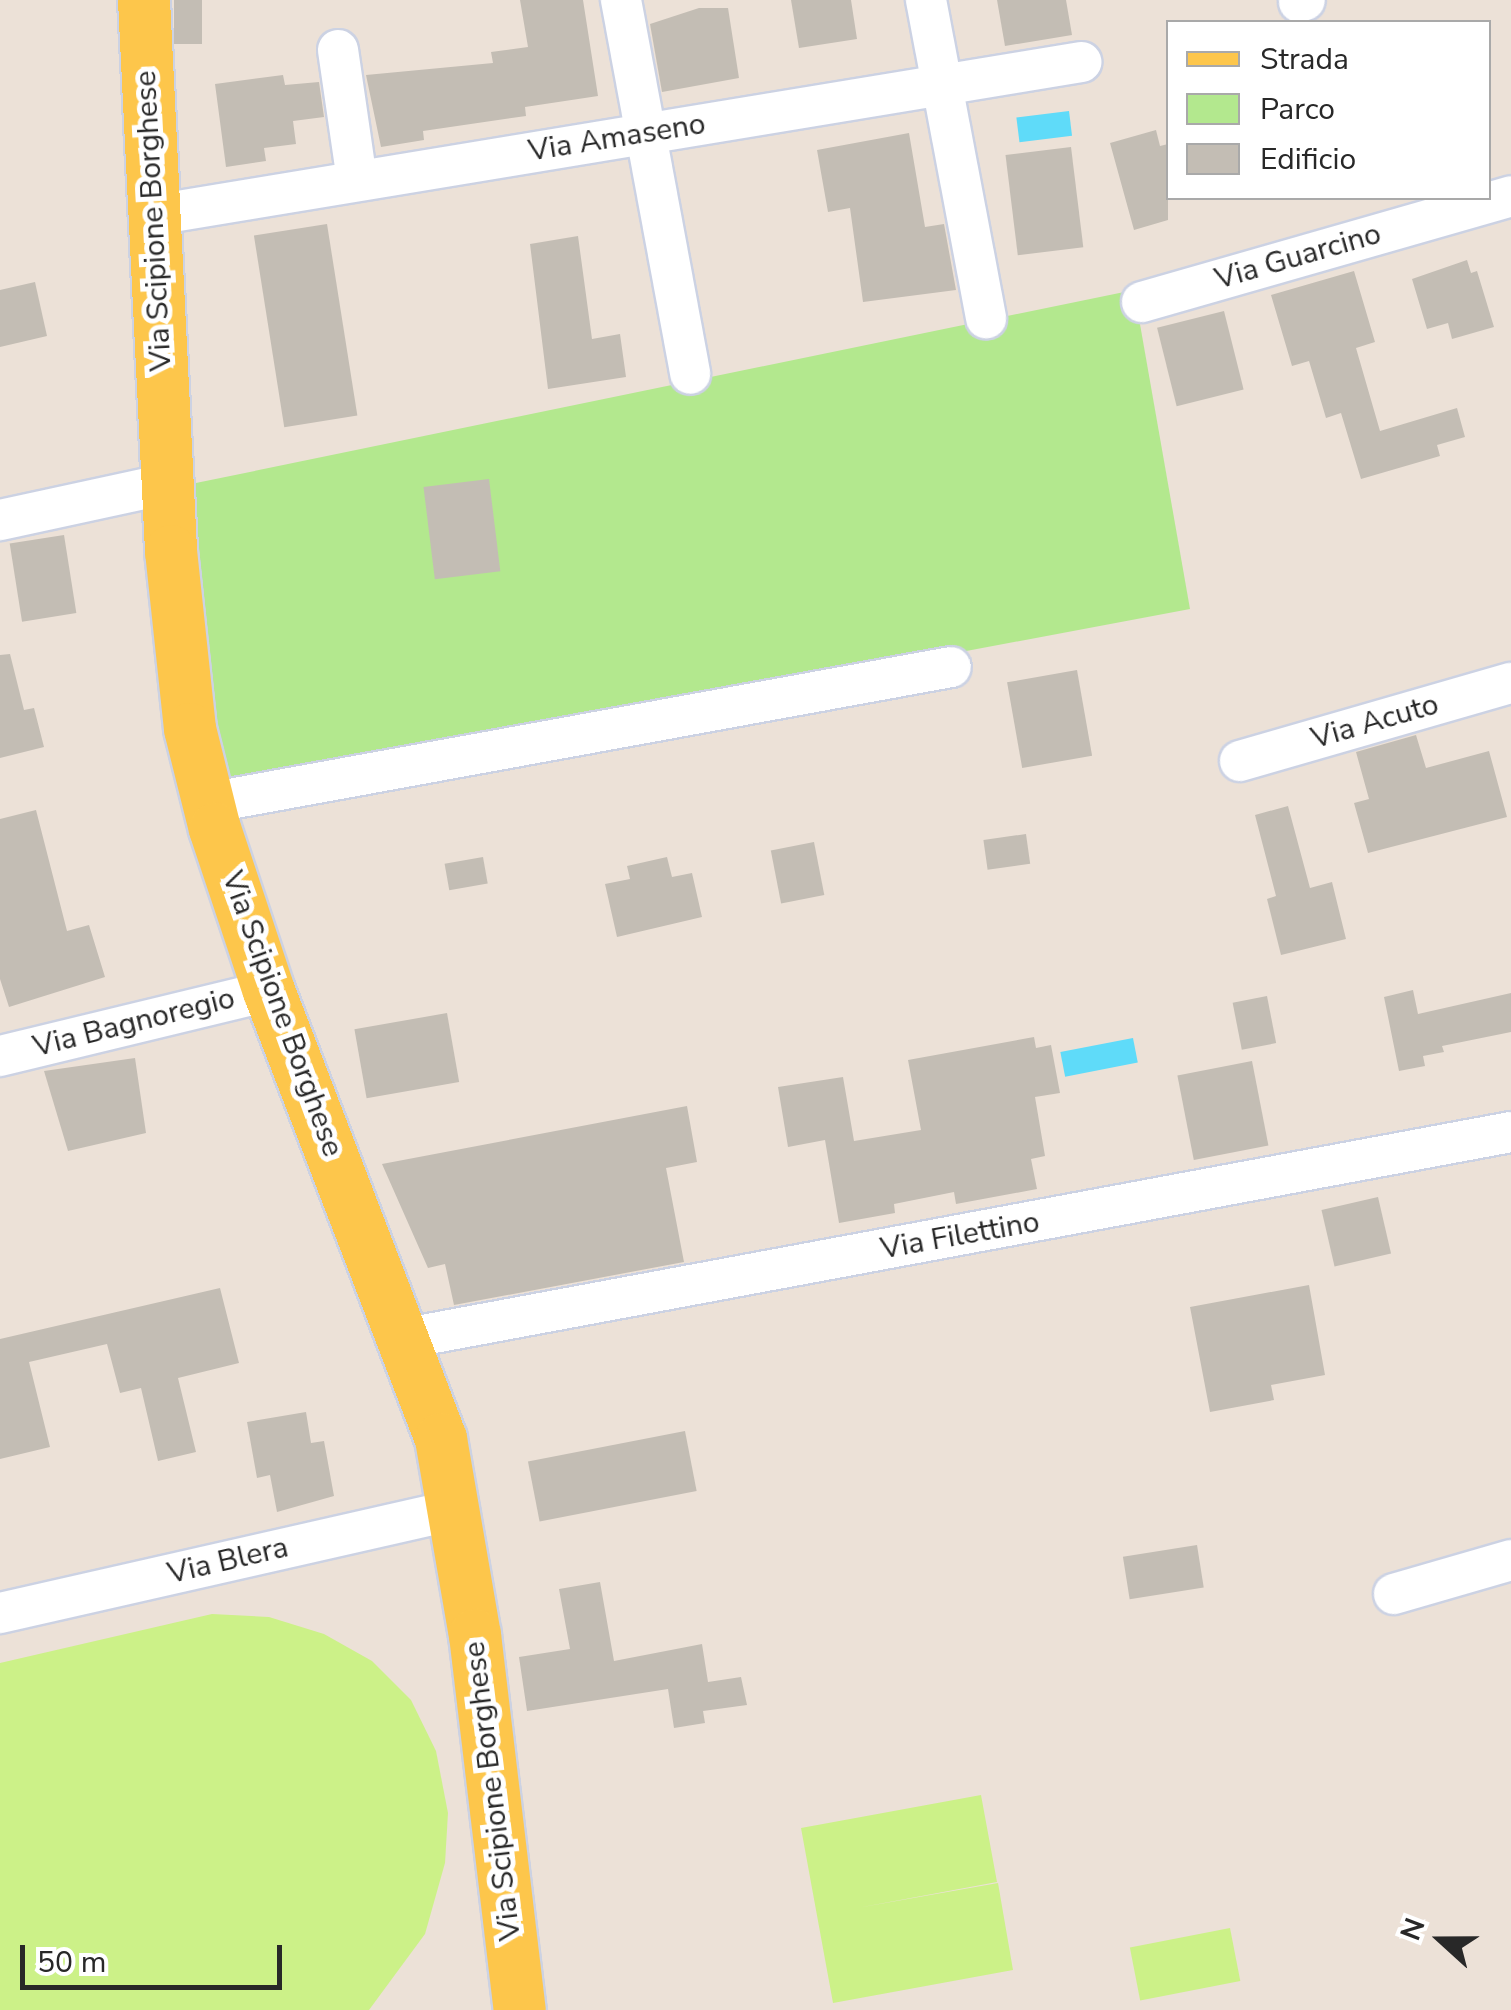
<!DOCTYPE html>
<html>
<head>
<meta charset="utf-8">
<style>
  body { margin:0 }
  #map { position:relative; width:1511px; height:2010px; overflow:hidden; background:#ece1d7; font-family:"Nunito Sans",sans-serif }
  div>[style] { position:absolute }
  .green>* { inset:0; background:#b3e88e }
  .pitch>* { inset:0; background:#ccf188; transform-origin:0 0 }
  .water>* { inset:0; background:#5fdbf9; transform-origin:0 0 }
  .building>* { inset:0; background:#c3bdb4; transform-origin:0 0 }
  .roads { filter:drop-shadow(2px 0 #ccd2e3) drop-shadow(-2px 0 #ccd2e3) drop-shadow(0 2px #ccd2e3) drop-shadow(0 -2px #ccd2e3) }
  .minor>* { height:40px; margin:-20px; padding:0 20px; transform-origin:20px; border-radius:20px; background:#fff }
  .major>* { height:52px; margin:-26px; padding:0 26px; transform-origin:26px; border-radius:26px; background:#fdc64b }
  span { translate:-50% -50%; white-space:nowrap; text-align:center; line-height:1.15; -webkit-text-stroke:10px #fff; paint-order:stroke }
  .street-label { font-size:30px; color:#282828 }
  .legend { position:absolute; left:1166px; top:20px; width:325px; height:180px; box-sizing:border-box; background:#fff; border:2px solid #a9a9a9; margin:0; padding:12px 18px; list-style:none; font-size:30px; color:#282828 }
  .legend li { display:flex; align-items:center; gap:20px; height:50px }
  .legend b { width:50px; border:2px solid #a9a9a9 }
  .north { position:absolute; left:1391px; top:1890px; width:100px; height:100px; -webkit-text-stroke:8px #fff; paint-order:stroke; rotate:291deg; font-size:28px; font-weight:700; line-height:40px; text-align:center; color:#282828 }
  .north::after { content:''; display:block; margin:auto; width:35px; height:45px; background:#282828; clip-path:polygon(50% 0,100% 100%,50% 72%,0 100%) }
  .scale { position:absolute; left:20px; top:1945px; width:262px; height:45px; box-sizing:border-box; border:5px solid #282828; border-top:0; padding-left:12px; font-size:30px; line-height:35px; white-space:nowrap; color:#282828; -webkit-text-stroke:8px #fff; paint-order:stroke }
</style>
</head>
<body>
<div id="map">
  <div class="green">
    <div style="clip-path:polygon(1134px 290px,1190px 609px,221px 791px,198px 674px,191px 484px)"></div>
  </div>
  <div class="pitch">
    <div style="clip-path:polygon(212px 1614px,269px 1617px,324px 1634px,372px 1661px,411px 1700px,436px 1751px,448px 1813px,445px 1863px,425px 1934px,369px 2010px,0 2010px,0 1663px)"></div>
    <div style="clip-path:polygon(981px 1795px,997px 1882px,857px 1908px,998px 1883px,1013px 1970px,833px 2003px,801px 1828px)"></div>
    <div style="left:1230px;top:1928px;width:54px;height:102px;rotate:79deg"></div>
  </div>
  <div class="water">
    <div style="left:1069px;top:111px;width:25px;height:53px;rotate:83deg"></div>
    <div style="left:1133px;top:1038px;width:25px;height:74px;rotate:79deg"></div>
  </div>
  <div class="building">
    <div style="left:174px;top:0;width:28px;height:44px"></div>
    <div style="clip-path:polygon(520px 0,583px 0,598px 96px,525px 107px,526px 116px,423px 131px,424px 140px,381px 147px,366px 75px,493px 63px,491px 52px,528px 47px)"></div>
    <div style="clip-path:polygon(791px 0,851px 0,857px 39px,799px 48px)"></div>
    <div style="clip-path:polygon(997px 0,1066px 0,1072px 35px,1005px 46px)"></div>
    <div style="clip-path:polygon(699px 8px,728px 8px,739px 78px,662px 92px,650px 24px)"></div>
    <div style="clip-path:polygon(283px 75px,285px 85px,319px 82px,324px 117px,293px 121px,296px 144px,264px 148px,266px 161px,226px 167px,215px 84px)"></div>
    <div style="clip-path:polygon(1156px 130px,1160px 146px,1168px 144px,1168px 220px,1134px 230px,1110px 143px)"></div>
    <div style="clip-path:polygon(909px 133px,925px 227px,944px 224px,956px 290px,863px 302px,850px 208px,828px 212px,817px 150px)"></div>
    <div style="left:1071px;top:147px;width:101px;height:66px;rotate:83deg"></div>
    <div style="left:327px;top:224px;width:194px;height:74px;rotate:81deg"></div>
    <div style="clip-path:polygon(578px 236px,592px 339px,620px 334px,626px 377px,548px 389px,530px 244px)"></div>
    <div style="clip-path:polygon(1467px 260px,1471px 273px,1477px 271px,1494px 327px,1452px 339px,1448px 323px,1427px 329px,1412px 279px)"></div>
    <div style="clip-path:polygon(1354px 271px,1375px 342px,1356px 348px,1380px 431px,1457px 408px,1465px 437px,1437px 445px,1440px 456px,1361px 479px,1341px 413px,1326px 418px,1309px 361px,1292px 366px,1271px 295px)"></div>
    <div style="clip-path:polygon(35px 282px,47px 336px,0 347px,0 290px)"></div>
    <div style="left:1224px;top:311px;width:81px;height:69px;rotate:76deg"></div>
    <div style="left:489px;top:479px;width:93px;height:66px;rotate:83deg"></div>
    <div style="left:64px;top:535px;width:79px;height:55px;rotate:81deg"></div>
    <div style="clip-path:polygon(10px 654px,24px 710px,34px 708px,44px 747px,0 758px,0 655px)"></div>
    <div style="left:1077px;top:670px;width:87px;height:71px;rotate:80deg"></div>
    <div style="clip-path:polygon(1416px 735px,1426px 768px,1489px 751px,1507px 817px,1368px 853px,1354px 803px,1369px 799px,1356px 752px)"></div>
    <div style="clip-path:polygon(1288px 806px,1310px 888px,1332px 882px,1346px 939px,1281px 955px,1267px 899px,1276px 896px,1255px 815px)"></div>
    <div style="clip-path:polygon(36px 810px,67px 931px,89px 925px,105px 977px,9px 1007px,0 979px,0 819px)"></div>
    <div style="left:1026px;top:834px;width:30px;height:43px;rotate:82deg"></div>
    <div style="left:814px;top:842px;width:54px;height:44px;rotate:79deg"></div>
    <div style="left:483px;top:857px;width:27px;height:39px;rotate:80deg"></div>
    <div style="clip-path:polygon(667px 857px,672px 877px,692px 873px,702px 917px,617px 937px,605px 884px,630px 879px,627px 866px)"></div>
    <div style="clip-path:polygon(1413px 990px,1418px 1014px,1511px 993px,1511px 1032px,1442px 1046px,1444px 1052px,1423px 1056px,1425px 1066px,1399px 1071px,1384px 997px)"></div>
    <div style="left:1267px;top:996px;width:48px;height:35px;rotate:79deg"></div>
    <div style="left:447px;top:1013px;width:70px;height:94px;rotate:80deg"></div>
    <div style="clip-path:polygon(1034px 1037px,1036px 1048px,1051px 1045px,1060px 1093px,1035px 1097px,1045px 1156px,1031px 1159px,1037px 1189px,956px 1204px,954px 1192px,894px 1204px,895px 1213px,839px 1223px,825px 1140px,788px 1147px,778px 1087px,843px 1077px,854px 1141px,921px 1130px,908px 1060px)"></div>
    <div style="clip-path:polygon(135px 1058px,146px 1133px,68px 1151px,44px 1071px)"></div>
    <div style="left:1252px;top:1061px;width:86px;height:76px;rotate:79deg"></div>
    <div style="clip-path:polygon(687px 1106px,697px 1162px,666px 1168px,684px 1262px,454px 1305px,445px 1264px,428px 1268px,382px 1164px)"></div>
    <div style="left:1378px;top:1197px;width:58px;height:58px;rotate:77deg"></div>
    <div style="clip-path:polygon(1309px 1285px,1325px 1375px,1271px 1385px,1274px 1400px,1210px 1412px,1190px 1307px)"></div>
    <div style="clip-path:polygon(220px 1288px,239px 1363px,178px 1378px,196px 1452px,158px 1461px,141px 1388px,120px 1393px,107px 1344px,29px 1362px,50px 1447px,0 1459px,0 1339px)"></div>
    <div style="clip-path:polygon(306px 1412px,311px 1443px,324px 1441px,334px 1496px,277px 1512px,270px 1475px,257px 1478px,247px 1422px)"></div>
    <div style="left:685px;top:1431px;width:61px;height:160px;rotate:79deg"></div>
    <div style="left:1197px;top:1545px;width:43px;height:75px;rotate:81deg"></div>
    <div style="clip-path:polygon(600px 1582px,614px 1661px,702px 1644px,708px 1682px,741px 1677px,747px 1705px,703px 1711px,705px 1723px,674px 1728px,668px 1689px,527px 1711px,519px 1657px,570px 1649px,559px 1589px)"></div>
  </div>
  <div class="roads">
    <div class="minor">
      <div style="left:621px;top:0;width:380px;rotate:79.5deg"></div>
      <div style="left:926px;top:0;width:324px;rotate:79.3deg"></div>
      <div style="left:1299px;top:2px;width:6px;rotate:-18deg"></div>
      <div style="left:338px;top:50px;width:132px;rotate:81.7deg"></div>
      <div style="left:154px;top:215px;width:940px;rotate:-9.37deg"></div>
      <div style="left:1142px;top:302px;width:384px;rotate:-16deg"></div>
      <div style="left:0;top:520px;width:171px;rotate:-12.2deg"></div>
      <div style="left:1240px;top:761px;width:282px;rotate:-16.1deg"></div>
      <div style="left:208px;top:803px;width:755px;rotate:-10.37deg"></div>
      <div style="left:0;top:1056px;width:277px;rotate:-13.6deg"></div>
      <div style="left:407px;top:1338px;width:1123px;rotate:-10.57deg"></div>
      <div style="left:1394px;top:1594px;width:122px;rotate:-16.2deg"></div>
      <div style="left:0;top:1613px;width:468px;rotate:-12.8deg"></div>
    </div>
    <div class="major">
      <div style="left:144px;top:0;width:552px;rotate:87.19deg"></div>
      <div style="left:171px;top:551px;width:179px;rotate:83.9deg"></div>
      <div style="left:190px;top:729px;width:103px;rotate:76deg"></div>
      <div style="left:215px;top:829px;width:171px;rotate:71.6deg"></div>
      <div style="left:269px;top:991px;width:480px;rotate:69deg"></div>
      <div style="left:441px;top:1439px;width:199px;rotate:80.2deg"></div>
      <div style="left:475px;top:1635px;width:378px;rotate:83.2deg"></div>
    </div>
  </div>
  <div class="street-label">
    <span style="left:617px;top:138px;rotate:-9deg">Via Amaseno</span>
    <span style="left:154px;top:221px;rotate:-93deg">Via Scipione Borghese</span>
    <span style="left:1298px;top:257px;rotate:-16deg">Via Guarcino</span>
    <span style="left:1375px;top:722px;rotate:-16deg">Via Acuto</span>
    <span style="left:282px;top:1014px;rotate:70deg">Via Scipione Borghese</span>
    <span style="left:134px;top:1023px;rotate:-14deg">Via Bagnoregio</span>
    <span style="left:960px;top:1236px;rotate:-10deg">Via Filettino</span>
    <span style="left:228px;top:1561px;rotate:-13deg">Via Blera</span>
    <span style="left:493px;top:1791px;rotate:-97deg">Via Scipione Borghese</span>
  </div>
  <ul class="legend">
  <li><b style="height:12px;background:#fdc64b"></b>Strada</li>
  <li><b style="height:28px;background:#b3e88e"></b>Parco</li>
  <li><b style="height:28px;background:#c3bdb4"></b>Edificio</li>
  </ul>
  <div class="north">N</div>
  <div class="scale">50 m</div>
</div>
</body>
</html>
